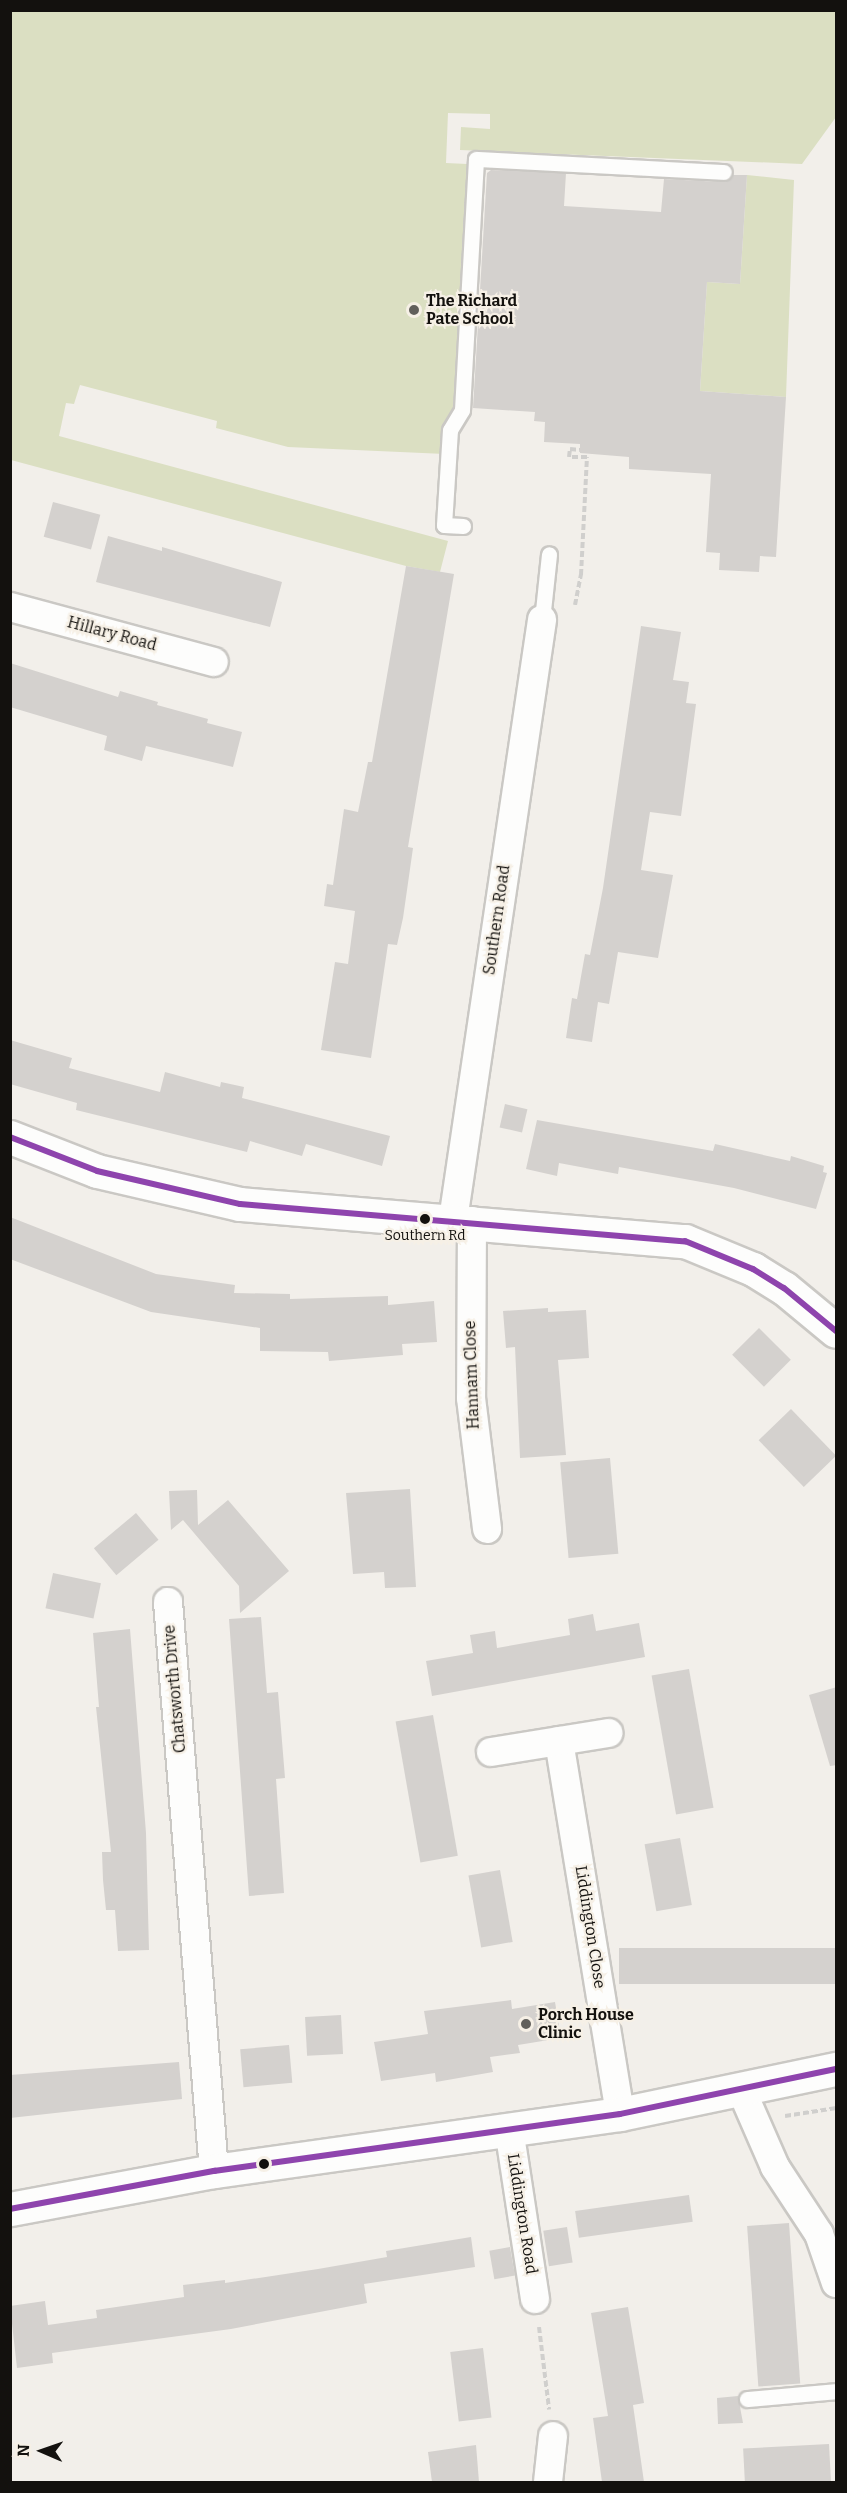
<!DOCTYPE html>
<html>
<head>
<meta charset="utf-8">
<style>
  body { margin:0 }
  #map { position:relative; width:847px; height:2493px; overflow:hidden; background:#f2efea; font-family:Bitter,serif }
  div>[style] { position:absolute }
  .green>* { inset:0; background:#dbdfc2 }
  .building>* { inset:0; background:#d4d1ce; transform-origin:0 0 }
  .path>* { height:4px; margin-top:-2px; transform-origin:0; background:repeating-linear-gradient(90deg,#d0cfcd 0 6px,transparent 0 9px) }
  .roads { filter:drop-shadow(2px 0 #cac8c4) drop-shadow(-2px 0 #cac8c4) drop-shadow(0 2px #cac8c4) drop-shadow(0 -2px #cac8c4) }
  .service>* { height:15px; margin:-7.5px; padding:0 7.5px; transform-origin:7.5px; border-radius:7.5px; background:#fdfdfc }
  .minor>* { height:28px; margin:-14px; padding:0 14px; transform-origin:14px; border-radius:14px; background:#fdfdfc }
  .tertiary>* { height:33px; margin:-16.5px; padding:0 16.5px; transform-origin:16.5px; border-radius:16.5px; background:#fdfdfc }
  .bus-1>* { height:6px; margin:-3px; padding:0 3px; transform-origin:3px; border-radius:3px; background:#8e44ad }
  .dots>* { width:16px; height:16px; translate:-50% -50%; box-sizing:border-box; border:3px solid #f6f0e6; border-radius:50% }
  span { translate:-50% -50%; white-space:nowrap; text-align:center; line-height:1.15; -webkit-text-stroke:4.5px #f6f0e6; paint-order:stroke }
  .bus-label { font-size:14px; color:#13110e }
  .poi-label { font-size:16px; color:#13110e; font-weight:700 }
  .left { translate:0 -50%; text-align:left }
  .street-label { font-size:16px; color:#13110e }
  .frame { position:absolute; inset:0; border:12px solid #13110e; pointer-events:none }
  .north { position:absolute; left:12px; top:2421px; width:60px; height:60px; -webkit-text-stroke:4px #f6f0e6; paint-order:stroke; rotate:272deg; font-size:16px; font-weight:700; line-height:24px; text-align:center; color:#13110e }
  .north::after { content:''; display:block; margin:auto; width:21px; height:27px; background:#13110e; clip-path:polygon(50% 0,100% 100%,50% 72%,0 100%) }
</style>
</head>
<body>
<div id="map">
  <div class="green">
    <div style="clip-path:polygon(11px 11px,836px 11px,836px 117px,802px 164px,460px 150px,461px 127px,490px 129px,490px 114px,448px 113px,446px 163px,467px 164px,454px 412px,445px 454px,288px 447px,216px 428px,217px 421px,80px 385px,74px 404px,66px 403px,59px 436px,448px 541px,440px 572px,406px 566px,11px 460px)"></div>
    <div style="clip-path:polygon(747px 175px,794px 180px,786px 397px,700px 391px,707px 282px,740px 284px)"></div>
  </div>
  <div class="building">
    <div style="clip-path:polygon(491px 170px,566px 173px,564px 206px,661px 212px,664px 179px,723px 182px,733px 175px,747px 175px,740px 284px,707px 282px,700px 391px,786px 397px,776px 557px,760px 556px,759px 572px,719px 570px,720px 553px,706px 552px,711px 474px,629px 469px,629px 457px,580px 453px,580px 444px,544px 442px,545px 422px,534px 421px,535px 412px,473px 408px,487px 173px)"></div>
    <div style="left:53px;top:502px;width:49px;height:36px;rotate:15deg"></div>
    <div style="clip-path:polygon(108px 536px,162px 551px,162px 547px,282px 582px,270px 627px,96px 582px)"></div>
    <div style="clip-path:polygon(406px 566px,454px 574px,408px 847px,413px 848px,403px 918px,397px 945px,388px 944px,371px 1058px,321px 1050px,335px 962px,348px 964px,355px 911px,324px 906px,327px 884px,333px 885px,344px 809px,358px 812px,368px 762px,372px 762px)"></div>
    <div style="clip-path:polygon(641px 626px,681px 632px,673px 680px,689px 682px,686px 703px,696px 704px,681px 816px,650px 812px,641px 870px,673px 875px,658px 958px,618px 952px,609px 1004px,598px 1002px,592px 1042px,566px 1038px,572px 998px,581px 1000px,577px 999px,585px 954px,590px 955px,603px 888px)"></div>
    <div style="clip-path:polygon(10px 663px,118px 697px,120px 691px,158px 702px,157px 705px,208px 719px,207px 723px,242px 732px,233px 767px,146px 746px,142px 761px,104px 750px,107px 736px,10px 707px)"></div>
    <div style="clip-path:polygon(10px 1040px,72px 1058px,69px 1068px,160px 1092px,165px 1072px,220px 1087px,221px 1082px,244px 1087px,242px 1098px,390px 1136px,382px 1166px,306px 1144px,302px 1156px,250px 1141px,247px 1152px,76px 1110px,77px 1103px,10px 1084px)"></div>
    <div style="left:505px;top:1104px;width:23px;height:24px;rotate:13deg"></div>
    <div style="clip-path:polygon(537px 1120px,713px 1151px,715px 1144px,790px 1161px,791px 1156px,824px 1166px,823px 1172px,827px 1173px,816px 1209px,734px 1188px,619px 1167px,618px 1174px,559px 1163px,557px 1176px,526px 1169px)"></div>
    <div style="clip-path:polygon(10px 1217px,156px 1274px,235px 1285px,234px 1293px,290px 1294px,290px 1299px,388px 1296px,388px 1305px,434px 1301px,437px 1342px,402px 1344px,403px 1355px,329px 1361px,328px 1352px,260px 1351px,260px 1328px,151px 1312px,10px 1259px)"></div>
    <div style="clip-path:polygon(548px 1308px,548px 1312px,586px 1310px,589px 1358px,558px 1360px,566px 1455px,520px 1458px,515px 1347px,506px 1348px,503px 1311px)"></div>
    <div style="left:759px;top:1328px;width:45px;height:38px;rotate:45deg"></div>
    <div style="left:791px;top:1409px;width:65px;height:45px;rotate:46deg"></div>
    <div style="left:610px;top:1458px;width:96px;height:50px;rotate:85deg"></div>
    <div style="clip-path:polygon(410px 1489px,416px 1587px,385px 1588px,384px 1572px,353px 1574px,346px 1493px)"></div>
    <div style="clip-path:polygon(197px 1490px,198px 1525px,228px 1500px,289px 1571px,240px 1613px,239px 1586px,183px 1520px,171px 1530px,169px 1491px)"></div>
    <div style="left:136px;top:1513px;width:35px;height:55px;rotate:50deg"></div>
    <div style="left:53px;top:1573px;width:49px;height:36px;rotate:12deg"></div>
    <div style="clip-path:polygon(593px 1614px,596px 1631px,639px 1623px,645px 1657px,432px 1696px,426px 1661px,473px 1653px,470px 1635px,495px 1631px,497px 1648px,570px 1635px,568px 1619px)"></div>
    <div style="clip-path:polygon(261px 1617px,267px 1693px,278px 1692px,285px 1778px,276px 1779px,284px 1893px,249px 1896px,229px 1619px)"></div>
    <div style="clip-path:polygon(130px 1629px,146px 1833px,149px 1950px,118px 1951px,115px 1910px,106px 1910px,103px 1880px,102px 1852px,111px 1852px,96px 1707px,99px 1707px,93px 1633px)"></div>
    <div style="left:689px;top:1669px;width:141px;height:38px;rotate:80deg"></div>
    <div style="clip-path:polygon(837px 1687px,837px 1765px,830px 1766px,809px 1695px)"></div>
    <div style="left:433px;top:1715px;width:143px;height:38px;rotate:80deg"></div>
    <div style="left:680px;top:1838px;width:68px;height:36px;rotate:80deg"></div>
    <div style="left:500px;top:1870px;width:73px;height:32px;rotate:80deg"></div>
    <div style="left:837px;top:1948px;width:36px;height:218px;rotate:90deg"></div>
    <div style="clip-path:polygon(511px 2000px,512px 2009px,555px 2002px,561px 2038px,518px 2045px,520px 2053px,490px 2057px,493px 2072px,436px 2082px,435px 2073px,381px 2081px,374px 2042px,428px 2034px,424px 2011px)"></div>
    <div style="left:341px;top:2015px;width:39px;height:36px;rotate:87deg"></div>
    <div style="left:289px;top:2045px;width:38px;height:49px;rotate:85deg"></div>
    <div style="clip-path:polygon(179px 2062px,182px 2099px,10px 2118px,10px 2075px)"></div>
    <div style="left:689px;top:2195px;width:27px;height:115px;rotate:82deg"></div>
    <div style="left:789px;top:2223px;width:161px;height:42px;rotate:86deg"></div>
    <div style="left:567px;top:2227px;width:36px;height:24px;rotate:81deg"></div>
    <div style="clip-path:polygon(471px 2237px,475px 2267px,364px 2284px,367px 2303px,231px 2329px,52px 2353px,53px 2363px,17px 2368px,10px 2306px,45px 2301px,48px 2325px,97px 2318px,96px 2310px,184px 2297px,183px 2285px,225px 2280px,225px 2283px,318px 2269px,387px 2257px,386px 2251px)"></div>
    <div style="left:510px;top:2247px;width:29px;height:21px;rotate:80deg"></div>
    <div style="clip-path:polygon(628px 2307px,644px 2403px,633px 2405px,644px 2482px,602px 2482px,593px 2418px,608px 2416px,591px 2313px)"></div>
    <div style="left:483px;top:2348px;width:70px;height:33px;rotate:83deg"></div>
    <div style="clip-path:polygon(738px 2396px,743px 2423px,718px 2424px,717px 2398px)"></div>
    <div style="left:829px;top:2444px;width:38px;height:86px;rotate:87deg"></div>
    <div style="clip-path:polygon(476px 2445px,479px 2482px,432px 2482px,428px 2452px)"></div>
  </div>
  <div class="path">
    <div style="left:575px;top:605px;width:31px;rotate:-79deg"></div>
    <div style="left:581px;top:575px;width:118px;rotate:-87.1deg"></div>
    <div style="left:587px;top:457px;width:18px;rotate:180deg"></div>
    <div style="left:569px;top:457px;width:8px;rotate:-83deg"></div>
    <div style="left:570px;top:449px;width:10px;rotate:6deg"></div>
    <div style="left:785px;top:2116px;width:52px;rotate:-8.9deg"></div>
    <div style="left:539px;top:2327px;width:83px;rotate:83deg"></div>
  </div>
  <div class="roads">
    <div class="service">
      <div style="left:463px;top:526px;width:19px;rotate:-177deg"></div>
      <div style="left:444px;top:525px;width:95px;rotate:-86.4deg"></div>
      <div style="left:450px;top:430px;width:23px;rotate:-59deg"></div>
      <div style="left:462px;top:410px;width:251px;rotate:-86.8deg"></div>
      <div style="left:476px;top:159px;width:248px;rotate:3deg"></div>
      <div style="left:542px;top:620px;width:66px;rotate:-83.9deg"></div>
      <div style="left:747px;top:2399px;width:89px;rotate:-5.1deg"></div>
    </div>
    <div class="minor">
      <div style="left:10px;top:607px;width:211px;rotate:15.1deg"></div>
      <div style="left:453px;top:1220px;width:607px;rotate:-81.56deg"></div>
      <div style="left:472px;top:1221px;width:177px;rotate:90.3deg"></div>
      <div style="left:471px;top:1398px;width:132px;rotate:83deg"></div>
      <div style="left:168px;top:1602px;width:571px;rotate:85.38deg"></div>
      <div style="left:559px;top:1741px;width:378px;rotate:80.7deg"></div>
      <div style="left:491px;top:1752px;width:119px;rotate:-9.2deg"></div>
      <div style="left:741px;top:2089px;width:85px;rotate:66.4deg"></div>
      <div style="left:775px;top:2167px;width:80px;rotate:56.7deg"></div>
      <div style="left:819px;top:2234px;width:52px;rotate:70.9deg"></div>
      <div style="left:509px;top:2129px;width:172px;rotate:81.3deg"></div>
      <div style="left:548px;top:2482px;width:46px;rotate:-83.8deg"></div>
    </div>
    <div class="tertiary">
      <div style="left:10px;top:1137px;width:93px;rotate:21.3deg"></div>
      <div style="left:97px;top:1171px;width:147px;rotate:13deg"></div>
      <div style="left:240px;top:1204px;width:447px;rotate:4.8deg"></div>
      <div style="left:685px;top:1241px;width:74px;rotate:22.4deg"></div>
      <div style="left:753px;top:1269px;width:36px;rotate:32deg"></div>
      <div style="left:784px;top:1288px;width:67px;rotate:39.6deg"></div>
      <div style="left:10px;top:2209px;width:208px;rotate:-10.6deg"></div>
      <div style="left:214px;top:2171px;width:410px;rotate:-8deg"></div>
      <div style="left:620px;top:2114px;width:221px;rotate:-11.8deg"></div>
    </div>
  </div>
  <div class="bus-1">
    <div style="left:10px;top:1137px;width:93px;rotate:21.3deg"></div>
    <div style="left:97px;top:1171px;width:147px;rotate:13deg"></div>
    <div style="left:240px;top:1204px;width:447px;rotate:4.8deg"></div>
    <div style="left:685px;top:1241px;width:74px;rotate:22.4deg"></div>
    <div style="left:753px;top:1269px;width:36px;rotate:32deg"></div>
    <div style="left:784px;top:1288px;width:67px;rotate:39.6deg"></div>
    <div style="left:10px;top:2209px;width:208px;rotate:-10.6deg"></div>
    <div style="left:214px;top:2171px;width:410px;rotate:-8deg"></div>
    <div style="left:620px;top:2114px;width:221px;rotate:-11.8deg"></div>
  </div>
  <div class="dots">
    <div style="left:414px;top:310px;background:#615f5b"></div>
    <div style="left:425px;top:1219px;background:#13110e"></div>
    <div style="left:526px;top:2024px;background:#615f5b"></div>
    <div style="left:264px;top:2164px;background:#13110e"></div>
  </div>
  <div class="bus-label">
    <span style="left:425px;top:1236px">Southern Rd</span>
  </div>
  <div class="poi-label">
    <span class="left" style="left:426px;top:310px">The Richard<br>Pate School</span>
    <span class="left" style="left:538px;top:2024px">Porch House<br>Clinic</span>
  </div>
  <div class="street-label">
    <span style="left:112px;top:634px;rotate:15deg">Hillary Road</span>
    <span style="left:497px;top:920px;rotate:-82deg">Southern Road</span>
    <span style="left:472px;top:1375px;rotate:-92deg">Hannam Close</span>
    <span style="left:175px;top:1689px;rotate:-95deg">Chatsworth Drive</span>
    <span style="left:590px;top:1927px;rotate:81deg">Liddington Close</span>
    <span style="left:522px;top:2214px;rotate:81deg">Liddington Road</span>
  </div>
  <div class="frame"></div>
  <div class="north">N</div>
</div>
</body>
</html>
